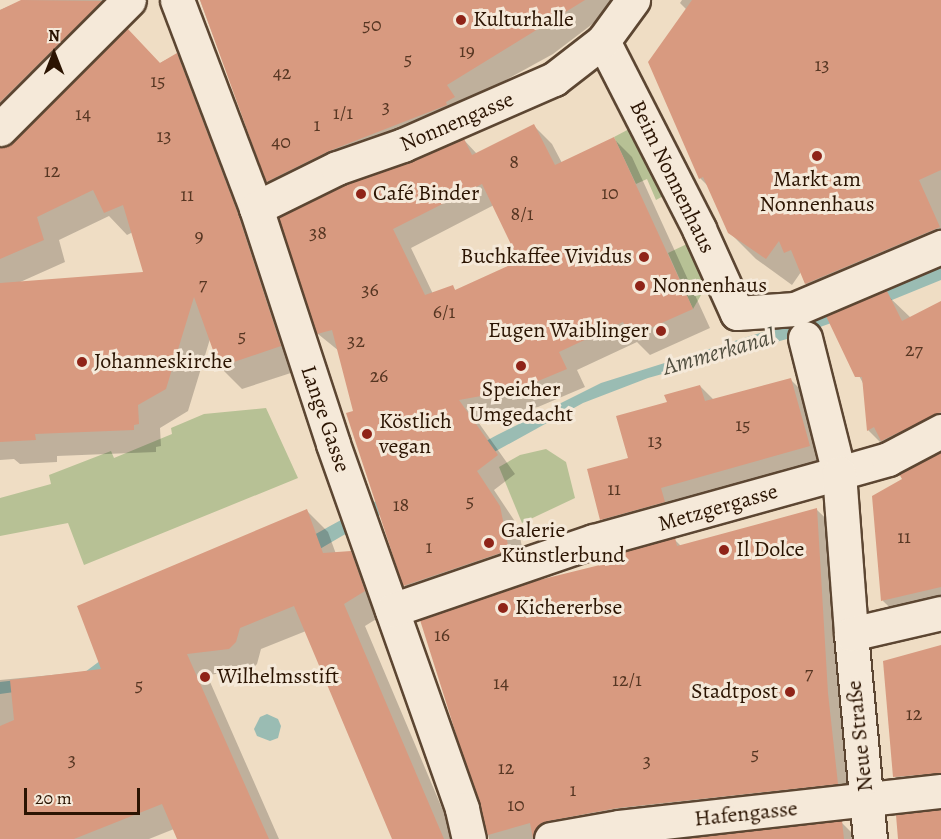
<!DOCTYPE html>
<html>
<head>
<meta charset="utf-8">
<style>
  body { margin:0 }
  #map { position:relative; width:941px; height:839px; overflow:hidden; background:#efddc4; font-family:Alegreya,serif }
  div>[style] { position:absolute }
  .green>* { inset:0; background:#b7c195 }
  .water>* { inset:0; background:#9abcb3 }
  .shadow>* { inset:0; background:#0003 }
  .building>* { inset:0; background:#d89a80 }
  .roads { filter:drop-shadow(2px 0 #5c4632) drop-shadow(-2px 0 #5c4632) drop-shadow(0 2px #5c4632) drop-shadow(0 -2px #5c4632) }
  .street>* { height:33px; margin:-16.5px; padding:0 16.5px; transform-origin:16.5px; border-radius:16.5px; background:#f5e9d9 }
  .dots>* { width:16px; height:16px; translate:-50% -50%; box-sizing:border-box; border:3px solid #f5e9d9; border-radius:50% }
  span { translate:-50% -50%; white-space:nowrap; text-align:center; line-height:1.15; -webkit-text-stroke:6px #f5e9d9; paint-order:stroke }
  .number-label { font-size:20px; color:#563622 }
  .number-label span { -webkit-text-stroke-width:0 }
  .poi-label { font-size:22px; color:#2b1402 }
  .left { translate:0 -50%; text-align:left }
  .right { translate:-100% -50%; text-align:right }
  .street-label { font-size:22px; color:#2b1402 }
  .water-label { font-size:24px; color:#524f40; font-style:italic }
  .north { position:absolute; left:24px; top:24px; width:60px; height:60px; -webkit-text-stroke:4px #f5e9d9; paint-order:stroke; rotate:0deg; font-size:16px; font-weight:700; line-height:24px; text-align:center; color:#2b1402 }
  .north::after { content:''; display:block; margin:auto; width:21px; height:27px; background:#2b1402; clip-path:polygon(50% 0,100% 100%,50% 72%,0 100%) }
  .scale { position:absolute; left:24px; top:788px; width:116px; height:27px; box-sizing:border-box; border:3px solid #2b1402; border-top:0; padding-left:8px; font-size:18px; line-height:21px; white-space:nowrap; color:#2b1402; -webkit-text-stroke:4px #f5e9d9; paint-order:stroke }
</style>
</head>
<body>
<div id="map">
  <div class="green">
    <div style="clip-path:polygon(631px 128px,667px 194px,656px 200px,647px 179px,636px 184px,614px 137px)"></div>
    <div style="clip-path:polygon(689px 243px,708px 283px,693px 309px,668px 253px)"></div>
    <div style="clip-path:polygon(266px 408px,298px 478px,84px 565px,68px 523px,0 536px,0 498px,51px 484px,49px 475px,111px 451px,114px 458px,172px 434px,171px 428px,204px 414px)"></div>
    <div style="clip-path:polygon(546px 449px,566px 462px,575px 498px,522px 523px,499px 467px,520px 455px)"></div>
  </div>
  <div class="water">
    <div style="clip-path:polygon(941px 265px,941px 280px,870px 309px,787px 339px,648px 378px,583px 403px,342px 536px,94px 681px,0 694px,0 682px,85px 672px,132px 637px,330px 526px,497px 435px,601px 383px,843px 307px)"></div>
    <div style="clip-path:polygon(267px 714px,278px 719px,281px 726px,278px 738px,270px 741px,257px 736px,254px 729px,260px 717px)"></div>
  </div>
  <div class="shadow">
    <div style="clip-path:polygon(evenodd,24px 0,117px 0,4px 146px,177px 54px,199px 77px,303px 369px,242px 389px,220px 367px,210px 339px,188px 411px,160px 428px,161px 446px,156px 447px,156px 452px,57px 456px,57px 462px,20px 464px,14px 459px,0 460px,0 10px,24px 0,109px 216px,127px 235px,133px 232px,145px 273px,18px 283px,65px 262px,59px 240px,109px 216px)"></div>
    <div style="clip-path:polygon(200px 0,624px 0,553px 54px,287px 201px,267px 181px)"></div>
    <div style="clip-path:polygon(682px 0,941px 0,941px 263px,832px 310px,806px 284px,801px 272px,792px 285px,756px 259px,729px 232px,709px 187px,700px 178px,687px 10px,680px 3px)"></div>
    <div style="clip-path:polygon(evenodd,534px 126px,552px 144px,562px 163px,614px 139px,632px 157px,710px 328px,650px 355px,637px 342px,577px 370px,585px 387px,538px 407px,476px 419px,515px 474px,494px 490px,518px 526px,526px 569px,423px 604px,405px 586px,348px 414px,355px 412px,339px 351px,318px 334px,281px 218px,464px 140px,477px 154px,534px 126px,494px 205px,521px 261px,456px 291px,452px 287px,433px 294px,411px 248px,494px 205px)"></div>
    <div style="clip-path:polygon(887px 295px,911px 318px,941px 303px,941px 448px,892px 454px,868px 430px,865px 387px,828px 317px)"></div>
    <div style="clip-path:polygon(790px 379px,813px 402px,831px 469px,624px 541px,602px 519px,630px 459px,669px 403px,700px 386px,714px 400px)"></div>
    <div style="clip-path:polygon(941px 454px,941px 616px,907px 624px,883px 601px,904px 479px)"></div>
    <div style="clip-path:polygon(306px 510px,328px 532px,336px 554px,350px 553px,372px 574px,386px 613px,365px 626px,455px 839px,393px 839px,306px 631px,261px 649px,257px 664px,251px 670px,207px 675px,279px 839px,178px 839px,174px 829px,149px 839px,0 839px,0 680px,103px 670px)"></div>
    <div style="clip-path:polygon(817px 510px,839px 531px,859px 805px,586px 839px,489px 839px,481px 802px,614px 563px,675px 540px,681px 546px)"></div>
    <div style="clip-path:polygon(941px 646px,941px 797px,916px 799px,895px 777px)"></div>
    <div style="clip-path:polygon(842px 823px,858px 839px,694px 839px)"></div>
  </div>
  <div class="building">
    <div style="clip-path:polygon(21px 0,102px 1px,0 102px,0 10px)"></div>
    <div style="clip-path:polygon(200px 0,585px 0,447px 85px,455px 97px,446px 102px,447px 105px,329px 151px,266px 182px)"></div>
    <div style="clip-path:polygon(692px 0,941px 0,941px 170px,919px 180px,940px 227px,805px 284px,791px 250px,784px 253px,779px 241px,766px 259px,728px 233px,703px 177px,699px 179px,648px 62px)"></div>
    <div style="clip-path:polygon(127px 28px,160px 63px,177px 53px,238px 214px,281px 346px,219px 367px,194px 297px,166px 389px,138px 405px,139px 424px,134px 425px,134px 430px,35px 434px,36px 440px,0 442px,0 283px,143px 272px,123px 205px,104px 213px,93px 190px,37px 217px,44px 240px,0 259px,0 147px,13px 142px)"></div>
    <div style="clip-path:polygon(evenodd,534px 124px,555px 165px,614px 137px,693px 309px,630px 337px,623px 322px,559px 352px,567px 369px,519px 389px,459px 400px,498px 455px,477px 471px,500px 506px,509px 550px,403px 586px,346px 413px,353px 411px,332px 330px,317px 334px,279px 218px,344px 185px,464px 139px,472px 155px,534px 124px,482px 184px,519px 261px,455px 290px,453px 285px,425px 295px,393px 229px,482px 184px)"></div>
    <div style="clip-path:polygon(887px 291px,902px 321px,941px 301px,941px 412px,881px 441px,874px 427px,867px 431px,862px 377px,855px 377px,826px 316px)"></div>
    <div style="clip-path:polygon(791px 378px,810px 446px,661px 488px,665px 502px,600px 520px,587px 469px,628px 458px,616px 416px,667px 402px,664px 395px,700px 385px,705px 401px)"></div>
    <div style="clip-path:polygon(941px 452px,941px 587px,881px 601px,872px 496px,902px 479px,899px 474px)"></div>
    <div style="clip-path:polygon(817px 508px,828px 693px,838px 784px,617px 808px,548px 821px,539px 825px,533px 839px,530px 823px,488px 835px,420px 620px,531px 582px,612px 562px,610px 556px,675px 538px,677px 546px)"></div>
    <div style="clip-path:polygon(307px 509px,323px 553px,351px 551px,365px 591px,344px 604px,444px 839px,392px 839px,294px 606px,240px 628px,236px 642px,229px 649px,187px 654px,269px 839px,177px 839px,162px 804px,74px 839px,0 839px,0 726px,14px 720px,10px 680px,101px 669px,77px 606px)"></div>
    <div style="clip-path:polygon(941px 645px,941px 773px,893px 777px,883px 661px)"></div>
    <div style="clip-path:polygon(941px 810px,941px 839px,898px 839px,896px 815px)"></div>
    <div style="clip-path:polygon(842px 821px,844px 839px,680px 839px)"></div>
  </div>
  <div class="roads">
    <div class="street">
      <div style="left:177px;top:0;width:222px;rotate:69.2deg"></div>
      <div style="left:256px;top:208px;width:248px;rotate:71.9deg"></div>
      <div style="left:333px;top:444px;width:387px;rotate:70.5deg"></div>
      <div style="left:462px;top:809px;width:31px;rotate:77deg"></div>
      <div style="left:603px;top:41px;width:211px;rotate:62.9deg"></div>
      <div style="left:699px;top:229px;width:92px;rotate:65.7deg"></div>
      <div style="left:737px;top:313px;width:58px;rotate:-3.9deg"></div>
      <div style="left:795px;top:309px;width:159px;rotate:-23deg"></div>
      <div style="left:0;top:129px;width:182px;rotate:-45deg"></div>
      <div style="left:256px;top:208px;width:90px;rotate:-26.3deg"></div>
      <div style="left:337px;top:168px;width:70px;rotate:-19.2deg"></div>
      <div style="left:403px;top:145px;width:165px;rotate:-23.6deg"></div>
      <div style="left:554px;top:79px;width:62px;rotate:-37.8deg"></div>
      <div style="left:603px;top:41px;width:51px;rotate:-53.8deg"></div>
      <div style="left:805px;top:338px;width:139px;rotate:75.9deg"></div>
      <div style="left:839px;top:473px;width:51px;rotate:-15.9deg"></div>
      <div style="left:888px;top:459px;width:60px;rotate:-27.8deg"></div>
      <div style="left:392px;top:610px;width:213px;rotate:-18.9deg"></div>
      <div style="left:594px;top:541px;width:254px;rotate:-15.5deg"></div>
      <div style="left:839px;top:473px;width:161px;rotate:85.7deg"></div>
      <div style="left:551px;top:839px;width:69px;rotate:-10deg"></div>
      <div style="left:619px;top:827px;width:324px;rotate:-6.4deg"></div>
      <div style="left:870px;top:839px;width:206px;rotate:-95.3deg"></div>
      <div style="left:851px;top:634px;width:92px;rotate:-13.1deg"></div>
    </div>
  </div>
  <div class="dots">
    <div style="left:461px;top:20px;background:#8f2418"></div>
    <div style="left:817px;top:156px;background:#8f2418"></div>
    <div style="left:361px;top:194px;background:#8f2418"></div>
    <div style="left:644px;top:257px;background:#8f2418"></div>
    <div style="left:640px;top:286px;background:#8f2418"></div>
    <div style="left:661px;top:331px;background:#8f2418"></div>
    <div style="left:82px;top:362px;background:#8f2418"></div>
    <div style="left:521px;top:366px;background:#8f2418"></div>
    <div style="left:367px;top:434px;background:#8f2418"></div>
    <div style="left:489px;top:543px;background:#8f2418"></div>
    <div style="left:724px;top:550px;background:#8f2418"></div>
    <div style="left:503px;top:608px;background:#8f2418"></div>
    <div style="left:205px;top:677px;background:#8f2418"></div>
    <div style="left:790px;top:692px;background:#8f2418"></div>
  </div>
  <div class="number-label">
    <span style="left:372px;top:24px">50</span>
    <span style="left:467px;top:50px">19</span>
    <span style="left:408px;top:58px">5</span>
    <span style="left:822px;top:64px">13</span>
    <span style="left:282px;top:72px">42</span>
    <span style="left:158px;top:80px">15</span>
    <span style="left:386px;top:106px">3</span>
    <span style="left:343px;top:112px">1/1</span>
    <span style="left:83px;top:113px">14</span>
    <span style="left:317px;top:124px">1</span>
    <span style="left:164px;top:135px">13</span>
    <span style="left:281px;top:141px">40</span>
    <span style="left:514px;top:161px">8</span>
    <span style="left:52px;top:170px">12</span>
    <span style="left:610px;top:192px">10</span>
    <span style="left:187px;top:194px">11</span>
    <span style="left:522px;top:213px">8/1</span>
    <span style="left:318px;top:232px">38</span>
    <span style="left:199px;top:235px">9</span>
    <span style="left:203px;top:283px">7</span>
    <span style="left:370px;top:289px">36</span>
    <span style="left:444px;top:311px">6/1</span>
    <span style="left:242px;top:335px">5</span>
    <span style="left:356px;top:340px">32</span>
    <span style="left:914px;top:349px">27</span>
    <span style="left:379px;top:375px">26</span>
    <span style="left:743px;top:424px">15</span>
    <span style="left:655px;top:440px">13</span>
    <span style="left:614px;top:488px">11</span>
    <span style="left:470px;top:500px">5</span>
    <span style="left:401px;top:504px">18</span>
    <span style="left:904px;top:536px">11</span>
    <span style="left:429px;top:546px">1</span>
    <span style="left:442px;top:634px">16</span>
    <span style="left:809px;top:672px">7</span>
    <span style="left:627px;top:679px">12/1</span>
    <span style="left:501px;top:682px">14</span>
    <span style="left:139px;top:684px">5</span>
    <span style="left:914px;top:713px">12</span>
    <span style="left:755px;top:753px">5</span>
    <span style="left:72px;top:759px">3</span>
    <span style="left:647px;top:760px">3</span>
    <span style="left:506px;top:767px">12</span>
    <span style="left:573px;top:789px">1</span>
    <span style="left:516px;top:804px">10</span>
  </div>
  <div class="poi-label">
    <span class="left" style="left:473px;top:20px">Kulturhalle</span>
    <span style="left:817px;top:192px">Markt am<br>Nonnenhaus</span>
    <span class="left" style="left:373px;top:194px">Café Binder</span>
    <span class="right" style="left:632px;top:257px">Buchkaffee Vividus</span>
    <span class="left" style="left:652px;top:286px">Nonnenhaus</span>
    <span class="right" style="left:649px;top:331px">Eugen Waiblinger</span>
    <span class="left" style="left:94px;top:362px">Johanneskirche</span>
    <span style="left:521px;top:402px">Speicher<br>Umgedacht</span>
    <span class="left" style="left:379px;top:434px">Köstlich<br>vegan</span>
    <span class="left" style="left:501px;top:543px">Galerie<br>Künstlerbund</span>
    <span class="left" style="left:736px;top:550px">Il Dolce</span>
    <span class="left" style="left:515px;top:608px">Kichererbse</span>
    <span class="left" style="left:217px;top:677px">Wilhelmsstift</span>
    <span class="right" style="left:778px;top:692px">Stadtpost</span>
  </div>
  <div class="street-label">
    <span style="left:457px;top:122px;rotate:-23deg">Nonnengasse</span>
    <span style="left:672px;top:177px;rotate:64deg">Beim Nonnenhaus</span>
    <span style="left:325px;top:419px;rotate:71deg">Lange Gasse</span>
    <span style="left:718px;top:508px;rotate:-16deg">Metzgergasse</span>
    <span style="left:860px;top:736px;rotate:-96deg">Neue Straße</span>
    <span style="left:746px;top:814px;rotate:-6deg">Hafengasse</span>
  </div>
  <div class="water-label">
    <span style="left:719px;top:352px;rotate:-16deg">Ammerkanal</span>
  </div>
  <div class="north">N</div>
  <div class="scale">20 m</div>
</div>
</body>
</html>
